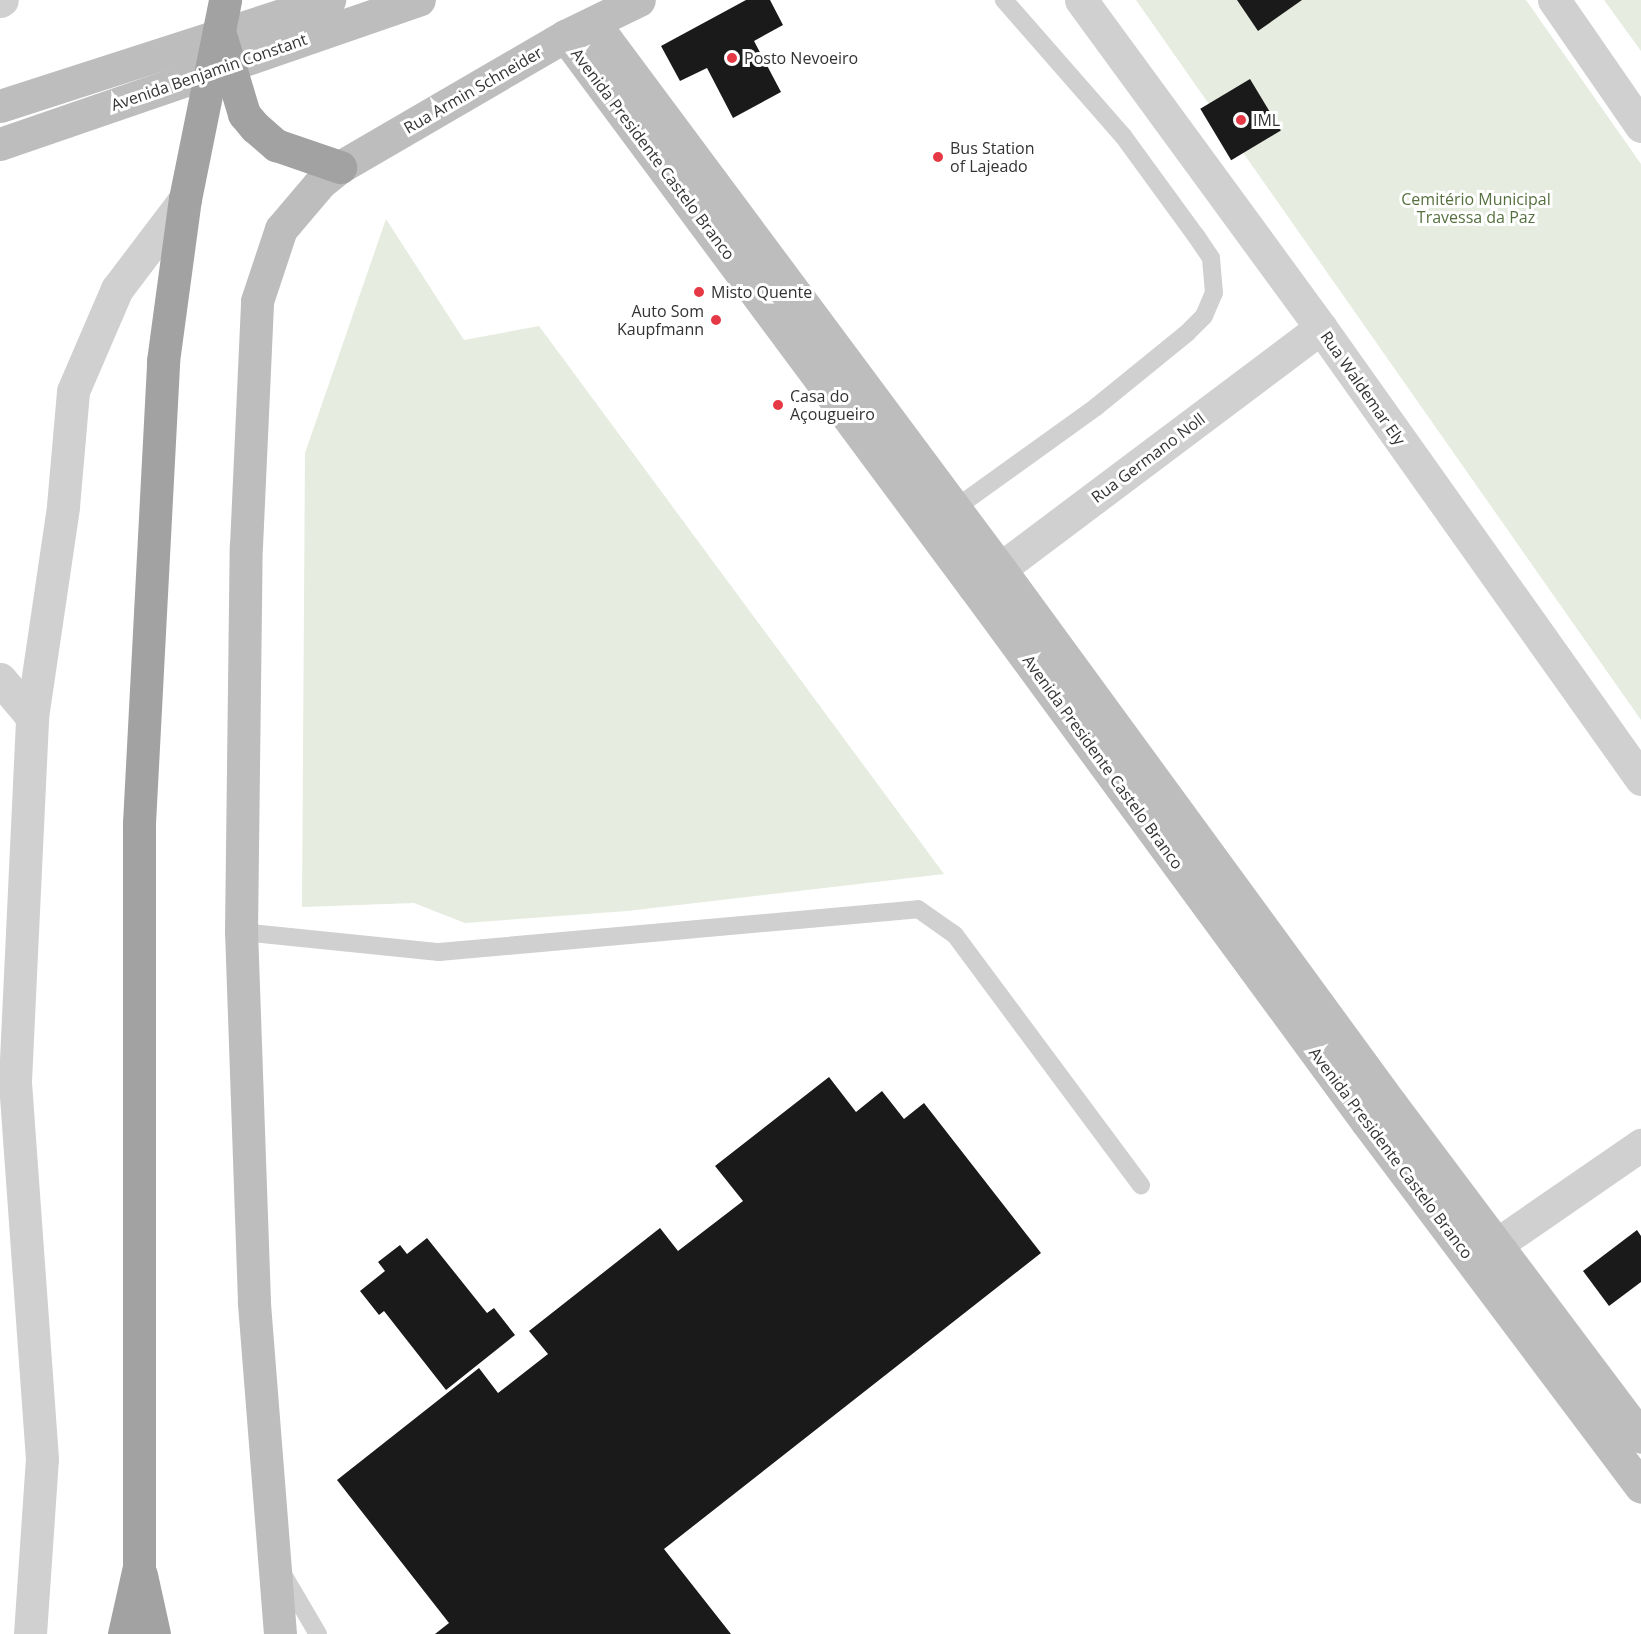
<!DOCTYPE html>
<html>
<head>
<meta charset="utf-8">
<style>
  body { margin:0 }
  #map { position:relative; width:1641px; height:1634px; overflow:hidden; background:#fff; font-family:"Open Sans",sans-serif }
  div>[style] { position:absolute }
  .green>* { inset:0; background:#e6ecdf }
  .building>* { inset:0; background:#1a1a1a; transform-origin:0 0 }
  .service>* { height:18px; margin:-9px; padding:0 9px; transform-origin:9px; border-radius:9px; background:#d0d0d0 }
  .minor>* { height:33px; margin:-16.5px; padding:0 16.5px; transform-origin:16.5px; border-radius:16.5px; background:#d0d0d0 }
  .tertiary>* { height:33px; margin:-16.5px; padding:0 16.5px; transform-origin:16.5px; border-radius:16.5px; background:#d0d0d0 }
  .secondary>* { height:33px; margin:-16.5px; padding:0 16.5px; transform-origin:16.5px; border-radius:16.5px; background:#bdbdbd }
  .trunk>* { height:33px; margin:-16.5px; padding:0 16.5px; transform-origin:16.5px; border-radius:16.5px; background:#a2a2a2 }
  .dots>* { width:16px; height:16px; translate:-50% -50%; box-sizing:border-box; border:3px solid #fff; border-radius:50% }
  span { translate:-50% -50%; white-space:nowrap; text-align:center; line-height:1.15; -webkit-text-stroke:6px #fff; paint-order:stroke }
  .poi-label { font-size:16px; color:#333 }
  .left { translate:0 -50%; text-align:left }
  .right { translate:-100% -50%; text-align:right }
  .street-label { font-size:16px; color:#333 }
  .park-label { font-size:16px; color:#56703f }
</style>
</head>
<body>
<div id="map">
  <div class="green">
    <div style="clip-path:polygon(1136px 0,1526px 0,1641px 164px,1641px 720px)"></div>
    <div style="clip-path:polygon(1604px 0,1641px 0,1641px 51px)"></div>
    <div style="clip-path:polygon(386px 219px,464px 340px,539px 326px,944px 874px,627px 911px,465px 923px,414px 903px,302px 907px,305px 453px)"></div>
  </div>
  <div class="building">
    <div style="clip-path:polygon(746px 0,770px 0,783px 25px,754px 41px,781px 92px,733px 118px,707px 68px,680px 81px,661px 46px)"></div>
    <div style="clip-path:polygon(1237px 0,1302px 0,1258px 31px)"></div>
    <div style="left:1250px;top:79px;width:60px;height:58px;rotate:59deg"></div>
    <div style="clip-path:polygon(829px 1077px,856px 1112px,882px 1091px,904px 1119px,924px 1103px,1041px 1253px,664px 1549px,731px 1634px,435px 1634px,449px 1623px,337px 1480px,479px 1368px,498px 1393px,548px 1354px,529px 1331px,660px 1228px,678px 1251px,743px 1201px,715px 1166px)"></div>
    <div style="clip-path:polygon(1637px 1230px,1641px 1236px,1641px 1282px,1609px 1306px,1583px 1271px)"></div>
    <div style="clip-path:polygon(427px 1238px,487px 1313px,494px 1308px,515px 1335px,446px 1390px,384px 1311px,379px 1315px,360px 1291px,385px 1271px,378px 1262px,400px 1245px,407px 1254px)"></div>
  </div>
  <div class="service">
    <div style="left:950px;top:512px;width:180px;rotate:-35.7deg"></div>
    <div style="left:1096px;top:407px;width:117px;rotate:-39.1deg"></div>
    <div style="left:1187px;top:333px;width:24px;rotate:-45deg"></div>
    <div style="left:1204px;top:316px;width:25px;rotate:-67deg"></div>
    <div style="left:1214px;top:293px;width:35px;rotate:-95deg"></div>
    <div style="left:1211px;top:258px;width:27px;rotate:-124deg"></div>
    <div style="left:1196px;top:236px;width:124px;rotate:-126.1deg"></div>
    <div style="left:1123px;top:136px;width:181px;rotate:-131.2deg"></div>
    <div style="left:241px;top:932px;width:199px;rotate:5.8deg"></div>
    <div style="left:439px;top:952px;width:481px;rotate:-5.1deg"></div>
    <div style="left:918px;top:909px;width:45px;rotate:35.1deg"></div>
    <div style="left:955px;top:935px;width:312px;rotate:53.4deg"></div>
    <div style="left:281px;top:1571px;width:73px;rotate:59.6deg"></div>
  </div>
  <div class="minor">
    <div style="left:1081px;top:0;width:406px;rotate:53.8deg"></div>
    <div style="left:1321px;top:328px;width:553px;rotate:54.64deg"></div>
    <div style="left:1554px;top:0;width:153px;rotate:55.4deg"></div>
    <div style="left:977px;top:586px;width:430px;rotate:-36.9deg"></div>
    <div style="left:0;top:679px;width:50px;rotate:49.9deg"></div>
    <div style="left:1474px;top:1260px;width:203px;rotate:-34.6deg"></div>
    <div style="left:30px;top:1634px;width:175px;rotate:-86.1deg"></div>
    <div style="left:42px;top:1459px;width:379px;rotate:-94.1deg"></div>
    <div style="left:15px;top:1081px;width:364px;rotate:-87.3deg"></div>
    <div style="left:32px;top:717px;width:213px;rotate:-81.6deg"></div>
    <div style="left:63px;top:506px;width:115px;rotate:-85deg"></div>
    <div style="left:73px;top:391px;width:111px;rotate:-66.7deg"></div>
    <div style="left:117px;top:289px;width:113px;rotate:-52.9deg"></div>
  </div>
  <div class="tertiary">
    <div style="left:0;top:1px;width:2px;rotate:-27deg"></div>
  </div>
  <div class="secondary">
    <div style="left:594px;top:23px;width:680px;rotate:53.37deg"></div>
    <div style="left:1000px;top:569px;width:663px;rotate:53.84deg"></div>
    <div style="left:1391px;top:1104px;width:416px;rotate:53.1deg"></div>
    <div style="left:565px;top:36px;width:688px;rotate:53.4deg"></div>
    <div style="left:975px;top:588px;width:662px;rotate:53.72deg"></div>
    <div style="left:1367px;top:1122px;width:456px;rotate:53.1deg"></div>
    <div style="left:0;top:106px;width:346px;rotate:-17.9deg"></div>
    <div style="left:0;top:144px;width:443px;rotate:-19deg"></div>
    <div style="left:280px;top:1634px;width:333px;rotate:-94.5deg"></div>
    <div style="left:254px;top:1302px;width:370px;rotate:-92deg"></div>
    <div style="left:241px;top:932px;width:386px;rotate:-89.3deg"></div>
    <div style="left:246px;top:546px;width:245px;rotate:-87.4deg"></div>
    <div style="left:257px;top:301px;width:76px;rotate:-71.6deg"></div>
    <div style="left:281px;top:229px;width:60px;rotate:-49.7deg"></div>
    <div style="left:320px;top:183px;width:26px;rotate:-39deg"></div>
    <div style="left:340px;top:167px;width:260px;rotate:-30.2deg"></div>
    <div style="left:565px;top:36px;width:82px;rotate:-25.9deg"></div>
  </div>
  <div class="trunk">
    <div style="left:219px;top:31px;width:87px;rotate:73.2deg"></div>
    <div style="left:244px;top:114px;width:17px;rotate:50deg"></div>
    <div style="left:255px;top:127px;width:28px;rotate:41deg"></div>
    <div style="left:276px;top:145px;width:68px;rotate:19deg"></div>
    <div style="left:141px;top:1575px;width:60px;rotate:77.6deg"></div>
    <div style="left:124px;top:1634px;width:69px;rotate:-77.4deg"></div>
    <div style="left:139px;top:1567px;width:744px;rotate:-90deg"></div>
    <div style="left:139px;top:823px;width:463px;rotate:-87deg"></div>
    <div style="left:163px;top:361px;width:163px;rotate:-82.3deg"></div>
    <div style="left:185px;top:199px;width:203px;rotate:-78.6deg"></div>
  </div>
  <div class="dots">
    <div style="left:732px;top:58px;background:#e63946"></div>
    <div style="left:1241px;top:120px;background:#e63946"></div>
    <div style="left:938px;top:157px;background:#e63946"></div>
    <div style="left:699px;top:292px;background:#e63946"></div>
    <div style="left:716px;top:320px;background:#e63946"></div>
    <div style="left:778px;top:405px;background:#e63946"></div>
  </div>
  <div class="poi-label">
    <span class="left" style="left:744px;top:58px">Posto Nevoeiro</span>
    <span class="left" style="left:1253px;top:120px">IML</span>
    <span class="left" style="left:950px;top:157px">Bus Station<br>of Lajeado</span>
    <span class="left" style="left:711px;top:292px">Misto Quente</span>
    <span class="right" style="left:704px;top:320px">Auto Som<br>Kaupfmann</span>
    <span class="left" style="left:790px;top:405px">Casa do<br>Açougueiro</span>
  </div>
  <div class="street-label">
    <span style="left:209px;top:72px;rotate:-19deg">Avenida Benjamin Constant</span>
    <span style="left:473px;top:90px;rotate:-30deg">Rua Armin Schneider</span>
    <span style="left:653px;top:154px;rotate:53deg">Avenida Presidente Castelo Branco</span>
    <span style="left:1363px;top:388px;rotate:55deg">Rua Waldemar Ely</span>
    <span style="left:1148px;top:458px;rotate:-37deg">Rua Germano Noll</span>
    <span style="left:1103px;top:762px;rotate:54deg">Avenida Presidente Castelo Branco</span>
    <span style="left:1391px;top:1153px;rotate:53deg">Avenida Presidente Castelo Branco</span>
  </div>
  <div class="park-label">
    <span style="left:1476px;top:208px">Cemitério Municipal<br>Travessa da Paz</span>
  </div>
</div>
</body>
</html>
